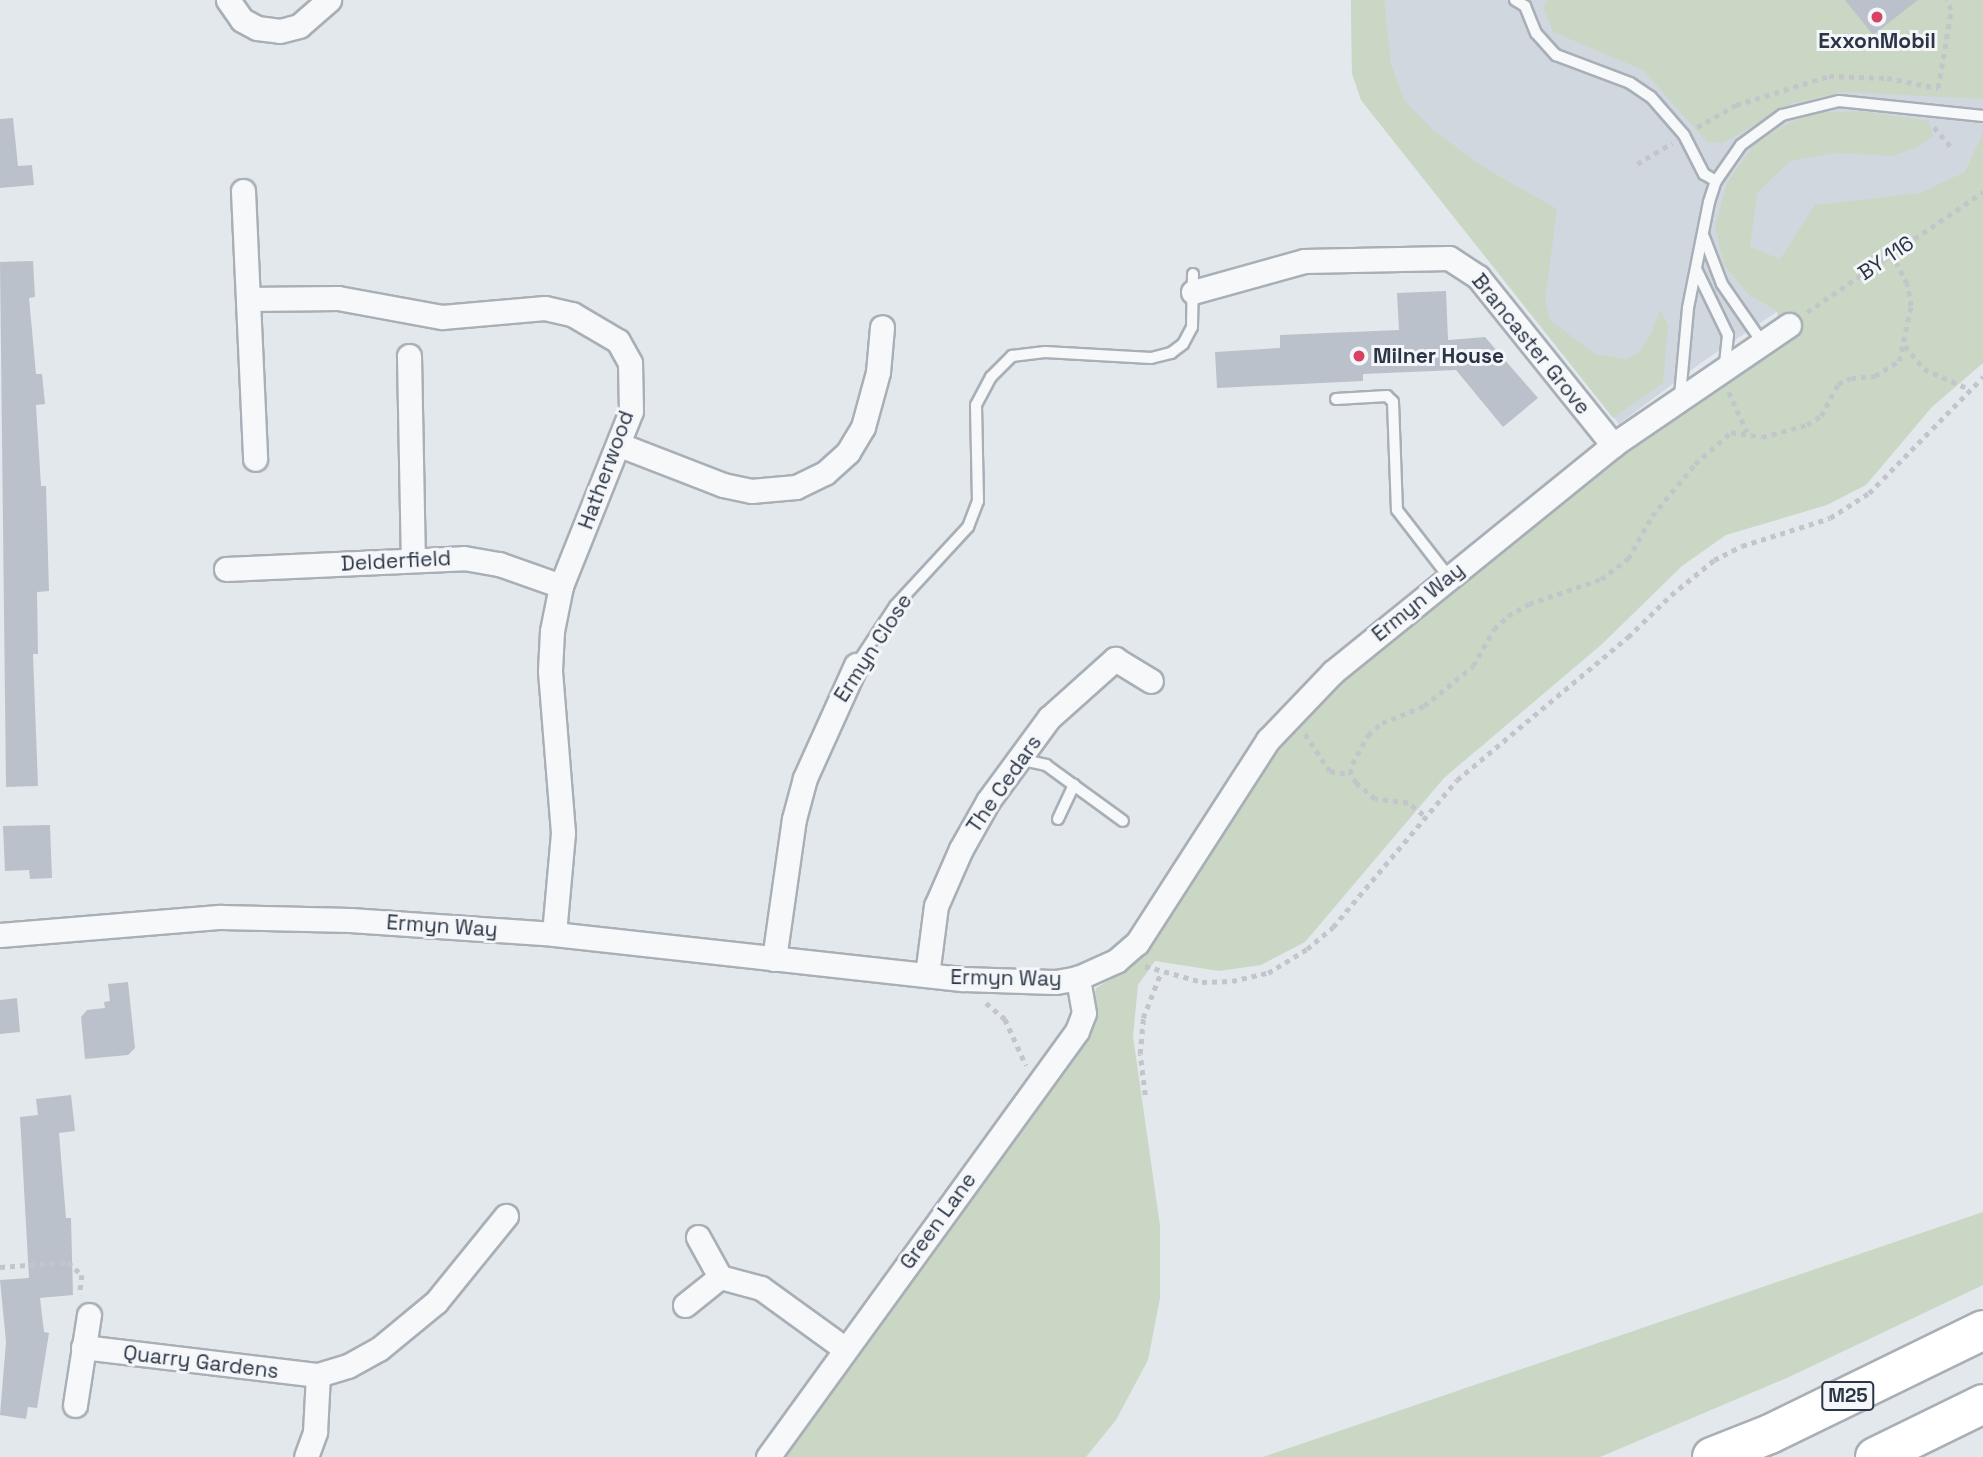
<!DOCTYPE html>
<html>
<head>
<meta charset="utf-8">
<style>
  body { margin:0 }
  #map { position:relative; width:1983px; height:1457px; overflow:hidden; background:#e3e8ec; font-family:"Space Grotesk",sans-serif }
  div>[style] { position:absolute }
  .built>* { inset:0; background:#d1d7de }
  .green>* { inset:0; background:#cad7c4 }
  .building>* { inset:0; background:#bac1cb }
  .path>* { height:4.5px; margin-top:-2.25px; transform-origin:0; background:repeating-linear-gradient(90deg,#c2c6cb 0 5px,transparent 0 10px) }
  .roads { filter:drop-shadow(2px 0 #a8afb7) drop-shadow(-2px 0 #a8afb7) drop-shadow(0 2px #a8afb7) drop-shadow(0 -2px #a8afb7) }
  .service>* { height:10px; margin:-5px; padding:0 5px; transform-origin:5px; border-radius:5px; background:#f7f8fa }
  .minor>* { height:23px; margin:-11.5px; padding:0 11.5px; transform-origin:11.5px; border-radius:11.5px; background:#f7f8fa }
  .motorway>* { height:38px; margin:-19px; padding:0 19px; transform-origin:19px; border-radius:19px; background:#fff }
  .dots>* { width:19px; height:19px; translate:-50% -50%; box-sizing:border-box; border:4px solid #f4f6f9; border-radius:50% }
  span { translate:-50% -50%; white-space:nowrap; text-align:center; line-height:1.15; -webkit-text-stroke:6px #f4f6f9; paint-order:stroke }
  .shield-label span { padding:2px 5px; background:#f4f6f9; border:2px solid; border-radius:5px; -webkit-text-stroke-width:0 }
  .shield-label { font-size:19px; color:#2a3646; font-weight:700 }
  .poi-label { font-size:21px; color:#2a3646; font-weight:700 }
  .left { translate:0 -50%; text-align:left }
  .street-label { font-size:21px; color:#2a3646 }
</style>
</head>
<body>
<div id="map">
  <div class="built">
    <div style="clip-path:polygon(1351px 0,1983px 0,1983px 174px,1705px 360px,1619px 424px,1361px 100px,1352px 73px)"></div>
  </div>
  <div class="green">
    <div style="clip-path:polygon(1351px 0,1384px 0,1391px 64px,1404px 100px,1434px 131px,1485px 168px,1557px 209px,1545px 302px,1550px 320px,1595px 354px,1626px 359px,1639px 352px,1650px 336px,1660px 310px,1668px 325px,1663px 383px,1613px 418px,1361px 100px,1352px 73px)"></div>
    <div style="clip-path:polygon(1548px 0,1983px 0,1983px 99px,1844px 92px,1792px 103px,1723px 143px,1707px 142px,1643px 70px,1553px 32px,1543px 7px)"></div>
    <div style="clip-path:polygon(1861px 111px,1929px 121px,1933px 136px,1918px 147px,1892px 156px,1834px 153px,1790px 161px,1757px 193px,1750px 247px,1780px 259px,1815px 205px,1920px 193px,1965px 172px,1983px 132px,1983px 363px,1932px 407px,1866px 485px,1827px 505px,1726px 535px,1682px 566px,1601px 645px,1444px 778px,1305px 942px,1261px 965px,1219px 971px,1155px 961px,1138px 985px,1133px 1036px,1160px 1226px,1160px 1298px,1148px 1360px,1116px 1420px,1086px 1457px,780px 1457px,1059px 1077px,1088px 1033px,1096px 988px,1117px 975px,1147px 942px,1297px 714px,1632px 440px,1780px 341px,1777px 311px,1748px 294px,1724px 265px,1715px 226px,1727px 183px,1753px 146px,1778px 129px,1811px 113px)"></div>
    <div style="clip-path:polygon(1983px 1212px,1983px 1285px,1789px 1377px,1600px 1457px,1263px 1457px)"></div>
  </div>
  <div class="building">
    <div style="clip-path:polygon(1845px 0,1918px 0,1873px 35px)"></div>
    <div style="clip-path:polygon(13px 118px,18px 166px,32px 165px,34px 185px,0 188px,0 119px)"></div>
    <div style="clip-path:polygon(33px 261px,35px 297px,29px 298px,36px 374px,42px 374px,45px 404px,36px 405px,41px 486px,46px 486px,49px 591px,37px 592px,38px 654px,33px 654px,38px 786px,6px 787px,0 262px)"></div>
    <div style="clip-path:polygon(1446px 291px,1448px 340px,1485px 337px,1538px 398px,1503px 427px,1456px 370px,1363px 374px,1363px 381px,1217px 388px,1215px 352px,1280px 348px,1280px 335px,1399px 330px,1397px 293px)"></div>
    <div style="clip-path:polygon(50px 825px,52px 878px,30px 879px,29px 870px,5px 871px,3px 826px)"></div>
    <div style="clip-path:polygon(128px 982px,135px 1048px,128px 1055px,85px 1059px,81px 1017px,87px 1010px,105px 1008px,104px 1002px,110px 1001px,108px 984px)"></div>
    <div style="clip-path:polygon(17px 998px,20px 1032px,0 1034px,0 1000px)"></div>
    <div style="clip-path:polygon(71px 1095px,75px 1131px,59px 1133px,66px 1218px,71px 1218px,73px 1295px,40px 1298px,44px 1332px,49px 1333px,37px 1408px,28px 1407px,26px 1419px,0 1415px,6px 1342px,0 1280px,29px 1278px,20px 1117px,38px 1115px,36px 1099px)"></div>
  </div>
  <div class="path">
    <div style="left:1697px;top:127px;width:45px;rotate:-29.4deg"></div>
    <div style="left:1736px;top:105px;width:97px;rotate:-17.3deg"></div>
    <div style="left:1829px;top:76px;width:58px;rotate:2deg"></div>
    <div style="left:1887px;top:78px;width:52px;rotate:11.1deg"></div>
    <div style="left:1938px;top:88px;width:79px;rotate:-80.5deg"></div>
    <div style="left:1951px;top:10px;width:11px;rotate:-117deg"></div>
    <div style="left:1934px;top:127px;width:30px;rotate:49deg"></div>
    <div style="left:1637px;top:164px;width:41px;rotate:-31deg"></div>
    <div style="left:1807px;top:312px;width:213px;rotate:-34.3deg"></div>
    <div style="left:1905px;top:346px;width:30px;rotate:50deg"></div>
    <div style="left:1924px;top:369px;width:47px;rotate:23.8deg"></div>
    <div style="left:1729px;top:392px;width:44px;rotate:65.8deg"></div>
    <div style="left:1305px;top:734px;width:45px;rotate:56deg"></div>
    <div style="left:1330px;top:771px;width:20px;rotate:9deg"></div>
    <div style="left:1423px;top:815px;width:19px;rotate:-141deg"></div>
    <div style="left:1408px;top:803px;width:33px;rotate:-173deg"></div>
    <div style="left:1375px;top:799px;width:25px;rotate:-140deg"></div>
    <div style="left:1356px;top:783px;width:11px;rotate:-124deg"></div>
    <div style="left:1350px;top:774px;width:10px;rotate:-79deg"></div>
    <div style="left:1352px;top:764px;width:33px;rotate:-61deg"></div>
    <div style="left:1368px;top:735px;width:18px;rotate:-41deg"></div>
    <div style="left:1382px;top:723px;width:45px;rotate:-22deg"></div>
    <div style="left:1424px;top:706px;width:63px;rotate:-39.2deg"></div>
    <div style="left:1473px;top:666px;width:43px;rotate:-60.4deg"></div>
    <div style="left:1494px;top:629px;width:19px;rotate:-43deg"></div>
    <div style="left:1508px;top:616px;width:24px;rotate:-30deg"></div>
    <div style="left:1529px;top:604px;width:76px;rotate:-19.1deg"></div>
    <div style="left:1601px;top:579px;width:34px;rotate:-37deg"></div>
    <div style="left:1628px;top:559px;width:49px;rotate:-60.8deg"></div>
    <div style="left:1652px;top:516px;width:67px;rotate:-50.4deg"></div>
    <div style="left:1695px;top:464px;width:48px;rotate:-41.6deg"></div>
    <div style="left:1731px;top:432px;width:31px;rotate:9deg"></div>
    <div style="left:1762px;top:437px;width:47px;rotate:-14.9deg"></div>
    <div style="left:1807px;top:425px;width:17px;rotate:-33deg"></div>
    <div style="left:1821px;top:416px;width:36px;rotate:-62deg"></div>
    <div style="left:1838px;top:384px;width:14px;rotate:-25deg"></div>
    <div style="left:1851px;top:378px;width:24px;rotate:-5deg"></div>
    <div style="left:1875px;top:376px;width:28px;rotate:-32deg"></div>
    <div style="left:1899px;top:361px;width:56px;rotate:-77.7deg"></div>
    <div style="left:1911px;top:306px;width:22px;rotate:-100deg"></div>
    <div style="left:1907px;top:284px;width:34px;rotate:-118deg"></div>
    <div style="left:1145px;top:966px;width:59px;rotate:15.7deg"></div>
    <div style="left:1202px;top:982px;width:30px;rotate:-2deg"></div>
    <div style="left:1232px;top:981px;width:37px;rotate:-13deg"></div>
    <div style="left:1268px;top:973px;width:46px;rotate:-31.6deg"></div>
    <div style="left:1307px;top:949px;width:34px;rotate:-40deg"></div>
    <div style="left:1333px;top:927px;width:192px;rotate:-49.9deg"></div>
    <div style="left:1457px;top:780px;width:223px;rotate:-39.9deg"></div>
    <div style="left:1628px;top:637px;width:60px;rotate:-44.3deg"></div>
    <div style="left:1671px;top:595px;width:55px;rotate:-39.1deg"></div>
    <div style="left:1714px;top:560px;width:31px;rotate:-27deg"></div>
    <div style="left:1742px;top:546px;width:92px;rotate:-17.7deg"></div>
    <div style="left:1830px;top:518px;width:46px;rotate:-32.7deg"></div>
    <div style="left:1869px;top:493px;width:163px;rotate:-45.5deg"></div>
    <div style="left:986px;top:1003px;width:25px;rotate:40deg"></div>
    <div style="left:1005px;top:1019px;width:51px;rotate:65.5deg"></div>
    <div style="left:1145px;top:1095px;width:41px;rotate:-97deg"></div>
    <div style="left:1140px;top:1054px;width:36px;rotate:-85deg"></div>
    <div style="left:1143px;top:1018px;width:49px;rotate:-68.6deg"></div>
    <div style="left:0;top:1267px;width:68px;rotate:-4.2deg"></div>
    <div style="left:68px;top:1262px;width:19px;rotate:43deg"></div>
    <div style="left:82px;top:1275px;width:20px;rotate:96deg"></div>
  </div>
  <div class="roads">
    <div class="service">
      <div style="left:1515px;top:0;width:12px;rotate:31deg"></div>
      <div style="left:1525px;top:6px;width:29px;rotate:68deg"></div>
      <div style="left:1536px;top:33px;width:30px;rotate:48deg"></div>
      <div style="left:1556px;top:55px;width:79px;rotate:20.7deg"></div>
      <div style="left:1630px;top:83px;width:25px;rotate:34deg"></div>
      <div style="left:1651px;top:97px;width:50px;rotate:49deg"></div>
      <div style="left:1684px;top:135px;width:44px;rotate:62.9deg"></div>
      <div style="left:1704px;top:174px;width:14px;rotate:30deg"></div>
      <div style="left:1704px;top:237px;width:50px;rotate:69deg"></div>
      <div style="left:1722px;top:284px;width:70px;rotate:55.4deg"></div>
      <div style="left:1697px;top:271px;width:71px;rotate:64.2deg"></div>
      <div style="left:1728px;top:335px;width:31px;rotate:96deg"></div>
      <div style="left:1680px;top:396px;width:88px;rotate:-84.8deg"></div>
      <div style="left:1688px;top:308px;width:108px;rotate:-78.8deg"></div>
      <div style="left:1709px;top:202px;width:22px;rotate:-72deg"></div>
      <div style="left:1716px;top:181px;width:44px;rotate:-55.2deg"></div>
      <div style="left:1741px;top:145px;width:51px;rotate:-36.2deg"></div>
      <div style="left:1782px;top:115px;width:59px;rotate:-13.8deg"></div>
      <div style="left:1839px;top:101px;width:145px;rotate:5.9deg"></div>
      <div style="left:1336px;top:399px;width:51px;rotate:-3.4deg"></div>
      <div style="left:1387px;top:396px;width:8px;rotate:45deg"></div>
      <div style="left:1393px;top:402px;width:108px;rotate:87.9deg"></div>
      <div style="left:1397px;top:510px;width:83px;rotate:52.3deg"></div>
      <div style="left:856px;top:665px;width:71px;rotate:-56.5deg"></div>
      <div style="left:895px;top:606px;width:108px;rotate:-47.3deg"></div>
      <div style="left:968px;top:527px;width:28px;rotate:-69deg"></div>
      <div style="left:978px;top:501px;width:96px;rotate:-91.2deg"></div>
      <div style="left:976px;top:405px;width:32px;rotate:-62deg"></div>
      <div style="left:991px;top:377px;width:30px;rotate:-45deg"></div>
      <div style="left:1012px;top:356px;width:33px;rotate:-7deg"></div>
      <div style="left:1045px;top:352px;width:106px;rotate:3.2deg"></div>
      <div style="left:1151px;top:358px;width:21px;rotate:-14deg"></div>
      <div style="left:1171px;top:353px;width:15px;rotate:-37deg"></div>
      <div style="left:1183px;top:344px;width:19px;rotate:-62deg"></div>
      <div style="left:1192px;top:327px;width:53px;rotate:-88.9deg"></div>
      <div style="left:1023px;top:760px;width:24px;rotate:12deg"></div>
      <div style="left:1046px;top:765px;width:95px;rotate:36deg"></div>
      <div style="left:1058px;top:819px;width:38px;rotate:-65deg"></div>
    </div>
    <div class="minor">
      <div style="left:228px;top:0;width:24px;rotate:55deg"></div>
      <div style="left:242px;top:20px;width:17px;rotate:28deg"></div>
      <div style="left:257px;top:28px;width:23px;rotate:7deg"></div>
      <div style="left:280px;top:31px;width:20px;rotate:-15deg"></div>
      <div style="left:299px;top:26px;width:40px;rotate:-41deg"></div>
      <div style="left:243px;top:191px;width:268px;rotate:87.4deg"></div>
      <div style="left:1193px;top:292px;width:115px;rotate:-15.6deg"></div>
      <div style="left:1304px;top:261px;width:145px;rotate:-1.2deg"></div>
      <div style="left:1449px;top:258px;width:35px;rotate:33deg"></div>
      <div style="left:1478px;top:277px;width:216px;rotate:51.2deg"></div>
      <div style="left:248px;top:299px;width:90px;rotate:-0.6deg"></div>
      <div style="left:338px;top:298px;width:106px;rotate:10.4deg"></div>
      <div style="left:442px;top:317px;width:103px;rotate:-5deg"></div>
      <div style="left:545px;top:308px;width:28px;rotate:13deg"></div>
      <div style="left:572px;top:314px;width:53px;rotate:30.4deg"></div>
      <div style="left:618px;top:341px;width:25px;rotate:61deg"></div>
      <div style="left:630px;top:363px;width:48px;rotate:88.8deg"></div>
      <div style="left:631px;top:411px;width:188px;rotate:111.8deg"></div>
      <div style="left:561px;top:586px;width:46px;rotate:101.3deg"></div>
      <div style="left:552px;top:631px;width:40px;rotate:92.9deg"></div>
      <div style="left:550px;top:671px;width:163px;rotate:85.4deg"></div>
      <div style="left:563px;top:833px;width:101px;rotate:95.1deg"></div>
      <div style="left:409px;top:356px;width:203px;rotate:88.9deg"></div>
      <div style="left:620px;top:445px;width:110px;rotate:21.2deg"></div>
      <div style="left:723px;top:485px;width:29px;rotate:12deg"></div>
      <div style="left:751px;top:491px;width:45px;rotate:-5.1deg"></div>
      <div style="left:796px;top:487px;width:32px;rotate:-26deg"></div>
      <div style="left:825px;top:473px;width:31px;rotate:-42deg"></div>
      <div style="left:848px;top:452px;width:29px;rotate:-59deg"></div>
      <div style="left:863px;top:427px;width:57px;rotate:-74.7deg"></div>
      <div style="left:878px;top:372px;width:45px;rotate:-84.9deg"></div>
      <div style="left:226px;top:569px;width:238px;rotate:-2.6deg"></div>
      <div style="left:464px;top:558px;width:36px;rotate:10deg"></div>
      <div style="left:499px;top:564px;width:66px;rotate:19.5deg"></div>
      <div style="left:0;top:935px;width:222px;rotate:-4.7deg"></div>
      <div style="left:221px;top:917px;width:129px;rotate:1.3deg"></div>
      <div style="left:350px;top:920px;width:204px;rotate:3.9deg"></div>
      <div style="left:554px;top:934px;width:412px;rotate:6.3deg"></div>
      <div style="left:964px;top:979px;width:92px;rotate:1.9deg"></div>
      <div style="left:1056px;top:982px;width:22px;rotate:-10deg"></div>
      <div style="left:1078px;top:978px;width:42px;rotate:-24.1deg"></div>
      <div style="left:1116px;top:961px;width:28px;rotate:-41deg"></div>
      <div style="left:1137px;top:943px;width:242px;rotate:-57.2deg"></div>
      <div style="left:1268px;top:740px;width:94px;rotate:-46.3deg"></div>
      <div style="left:1333px;top:672px;width:360px;rotate:-39deg"></div>
      <div style="left:1613px;top:445px;width:213px;rotate:-34.3deg"></div>
      <div style="left:774px;top:959px;width:141px;rotate:-81.9deg"></div>
      <div style="left:794px;top:819px;width:42px;rotate:-75deg"></div>
      <div style="left:805px;top:778px;width:124px;rotate:-65.7deg"></div>
      <div style="left:927px;top:975px;width:70px;rotate:-82.6deg"></div>
      <div style="left:936px;top:906px;width:62px;rotate:-66.3deg"></div>
      <div style="left:961px;top:849px;width:55px;rotate:-60.6deg"></div>
      <div style="left:988px;top:801px;width:103px;rotate:-53.7deg"></div>
      <div style="left:1049px;top:718px;width:89px;rotate:-41.8deg"></div>
      <div style="left:1115px;top:659px;width:42px;rotate:31.4deg"></div>
      <div style="left:698px;top:1237px;width:46px;rotate:61.2deg"></div>
      <div style="left:720px;top:1277px;width:42px;rotate:15deg"></div>
      <div style="left:761px;top:1288px;width:102px;rotate:35.9deg"></div>
      <div style="left:685px;top:1305px;width:45px;rotate:-38.7deg"></div>
      <div style="left:83px;top:1347px;width:237px;rotate:6.8deg"></div>
      <div style="left:318px;top:1375px;width:31px;rotate:-17deg"></div>
      <div style="left:348px;top:1366px;width:35px;rotate:-29deg"></div>
      <div style="left:379px;top:1349px;width:74px;rotate:-39.5deg"></div>
      <div style="left:436px;top:1302px;width:111px;rotate:-50.9deg"></div>
      <div style="left:75px;top:1405px;width:91px;rotate:-81.2deg"></div>
      <div style="left:306px;top:1457px;width:27px;rotate:-70deg"></div>
      <div style="left:315px;top:1432px;width:57px;rotate:-87deg"></div>
      <div style="left:768px;top:1457px;width:526px;rotate:-54.04deg"></div>
      <div style="left:1077px;top:1031px;width:19px;rotate:-69deg"></div>
      <div style="left:1084px;top:1013px;width:36px;rotate:-100deg"></div>
    </div>
    <div class="motorway">
      <div style="left:1712px;top:1457px;width:62px;rotate:-21.6deg"></div>
      <div style="left:1770px;top:1434px;width:237px;rotate:-26deg"></div>
      <div style="left:1875px;top:1457px;width:120px;rotate:-26.1deg"></div>
    </div>
  </div>
  <div class="dots">
    <div style="left:1877px;top:17px;background:#d74363"></div>
    <div style="left:1359px;top:356px;background:#d74363"></div>
  </div>
  <div class="shield-label">
    <span style="left:1848px;top:1396px">M25</span>
  </div>
  <div class="poi-label">
    <span style="left:1877px;top:41px">ExxonMobil</span>
    <span class="left" style="left:1373px;top:356px">Milner House</span>
  </div>
  <div class="street-label">
    <span style="left:1886px;top:258px;rotate:-34deg">BY 116</span>
    <span style="left:1531px;top:344px;rotate:51deg">Brancaster Grove</span>
    <span style="left:606px;top:470px;rotate:-70deg">Hatherwood</span>
    <span style="left:396px;top:561px;rotate:-3deg">Delderfield</span>
    <span style="left:1418px;top:602px;rotate:-39deg">Ermyn Way</span>
    <span style="left:873px;top:648px;rotate:-57deg">Ermyn Close</span>
    <span style="left:1004px;top:784px;rotate:-55deg">The Cedars</span>
    <span style="left:442px;top:926px;rotate:4deg">Ermyn Way</span>
    <span style="left:1006px;top:978px;rotate:1deg">Ermyn Way</span>
    <span style="left:938px;top:1221px;rotate:-54deg">Green Lane</span>
    <span style="left:201px;top:1362px;rotate:7deg">Quarry Gardens</span>
  </div>
</div>
</body>
</html>
